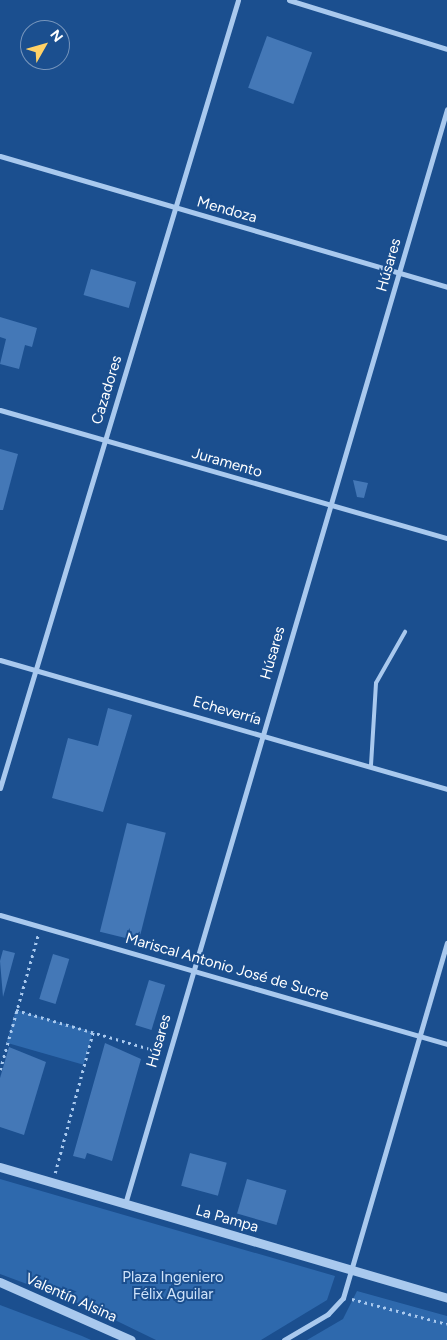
<!DOCTYPE html>
<html>
<head>
<meta charset="utf-8">
<style>
  body { margin:0 }
  #map { position:relative; width:447px; height:1340px; overflow:hidden; background:#1b4f8f; font-family:Figtree,sans-serif }
  div>[style] { position:absolute }
  .green>* { inset:0; background:#2e69ad; transform-origin:0 0 }
  .building>* { inset:0; background:#4478b7; transform-origin:0 0 }
  .path>* { height:2.5px; margin-top:-1.25px; transform-origin:0; background:repeating-linear-gradient(90deg,#a9c9ee 0 2.5px,transparent 0 6.5px) }
  .service>* { height:4px; margin:-2px; padding:0 2px; transform-origin:2px; border-radius:2px; background:#a9c9ee }
  .minor>* { height:5px; margin:-2.5px; padding:0 2.5px; transform-origin:2.5px; border-radius:2.5px; background:#a9c9ee }
  .tertiary>* { height:9px; margin:-4.5px; padding:0 4.5px; transform-origin:4.5px; border-radius:4.5px; background:#a9c9ee }
  span { translate:-50% -50%; white-space:nowrap; text-align:center; line-height:1.15; -webkit-text-stroke:4px #1b4f8f; paint-order:stroke }
  .street-label { font-size:15px; color:#fff }
  .park-label { font-size:15px; color:#cfe3fa }
  .north { position:absolute; left:20px; top:20px; width:50px; height:50px; box-sizing:border-box; background:#1b4f8f; border:1px solid #7695bc; border-radius:50%; rotate:52deg; font-size:14px; font-weight:700; line-height:20px; text-align:center; color:#fff }
  .north::after { content:''; display:block; margin:auto; width:18px; height:22px; background:#ffd166; clip-path:polygon(50% 0,100% 100%,50% 72%,0 100%) }
</style>
</head>
<body>
<div id="map">
  <div class="green">
    <div style="left:16px;top:1010px;width:80px;height:34px;rotate:16deg"></div>
    <div style="clip-path:polygon(0 1179px,335px 1276px,327px 1300px,261px 1340px,156px 1340px,86px 1306px,0 1274px)"></div>
    <div style="clip-path:polygon(357px 1291px,447px 1316px,447px 1340px,307px 1340px,343px 1319px)"></div>
    <div style="clip-path:polygon(0 1305px,82px 1336px,91px 1340px,0 1340px)"></div>
  </div>
  <div class="building">
    <div style="left:267px;top:36px;width:48px;height:55px;rotate:20deg"></div>
    <div style="left:91px;top:269px;width:47px;height:27px;rotate:16deg"></div>
    <div style="clip-path:polygon(0 317px,37px 328px,32px 347px,25px 345px,19px 369px,0 364px,6px 339px,0 337px)"></div>
    <div style="clip-path:polygon(0 449px,18px 454px,3px 510px,0 510px)"></div>
    <div style="clip-path:polygon(353px 480px,368px 483px,364px 498px,357px 497px)"></div>
    <div style="clip-path:polygon(108px 708px,132px 715px,103px 812px,52px 798px,68px 738px,98px 746px)"></div>
    <div style="left:127px;top:823px;width:40px;height:112px;rotate:14deg"></div>
    <div style="clip-path:polygon(3px 950px,15px 953px,3px 997px,0 961px)"></div>
    <div style="left:53px;top:954px;width:17px;height:47px;rotate:17deg"></div>
    <div style="left:149px;top:980px;width:17px;height:47px;rotate:17deg"></div>
    <div style="clip-path:polygon(105px 1043px,141px 1059px,112px 1161px,87px 1153px,85px 1159px,73px 1156px)"></div>
    <div style="clip-path:polygon(9px 1047px,46px 1062px,24px 1135px,0 1127px,0 1078px)"></div>
    <div style="left:190px;top:1153px;width:38px;height:34px;rotate:15deg"></div>
    <div style="left:247px;top:1179px;width:41px;height:36px;rotate:16deg"></div>
  </div>
  <div class="path">
    <div style="left:16px;top:1010px;width:151px;rotate:16.2deg"></div>
    <div style="left:0;top:1070px;width:140px;rotate:-74.3deg"></div>
    <div style="left:55px;top:1173px;width:146px;rotate:-74.9deg"></div>
    <div style="left:352px;top:1299px;width:98px;rotate:14.7deg"></div>
  </div>
  <div class="service">
    <div style="left:371px;top:765px;width:82px;rotate:-86.5deg"></div>
    <div style="left:376px;top:683px;width:59px;rotate:-60.4deg"></div>
  </div>
  <div class="minor">
    <div style="left:289px;top:0;width:165px;rotate:17.2deg"></div>
    <div style="left:0;top:156px;width:466px;rotate:16.3deg"></div>
    <div style="left:0;top:410px;width:465px;rotate:16deg"></div>
    <div style="left:0;top:660px;width:465px;rotate:16.1deg"></div>
    <div style="left:0;top:788px;width:823px;rotate:-73.19deg"></div>
    <div style="left:0;top:915px;width:465px;rotate:16.1deg"></div>
    <div style="left:125px;top:1204px;width:1141px;rotate:-73.61deg"></div>
    <div style="left:284px;top:1340px;width:51px;rotate:-30.6deg"></div>
    <div style="left:328px;top:1314px;width:22px;rotate:-47deg"></div>
    <div style="left:343px;top:1298px;width:370px;rotate:-73.7deg"></div>
  </div>
  <div class="tertiary">
    <div style="left:0;top:1167px;width:466px;rotate:16.3deg"></div>
    <div style="left:0;top:1282px;width:143px;rotate:23.9deg"></div>
  </div>
  <div class="street-label">
    <span style="left:227px;top:210px;rotate:16deg">Mendoza</span>
    <span style="left:389px;top:265px;rotate:-74deg">Húsares</span>
    <span style="left:107px;top:390px;rotate:-73deg">Cazadores</span>
    <span style="left:227px;top:463px;rotate:16deg">Juramento</span>
    <span style="left:273px;top:653px;rotate:-74deg">Húsares</span>
    <span style="left:227px;top:711px;rotate:16deg">Echeverría</span>
    <span style="left:227px;top:967px;rotate:16deg">Mariscal Antonio José de Sucre</span>
    <span style="left:159px;top:1041px;rotate:-74deg">Húsares</span>
    <span style="left:227px;top:1219px;rotate:16deg">La Pampa</span>
    <span style="left:71px;top:1298px;rotate:24deg">Valentín Alsina</span>
  </div>
  <div class="park-label">
    <span style="left:173px;top:1286px">Plaza Ingeniero<br>Félix Aguilar</span>
  </div>
  <div class="north">N</div>
</div>
</body>
</html>
